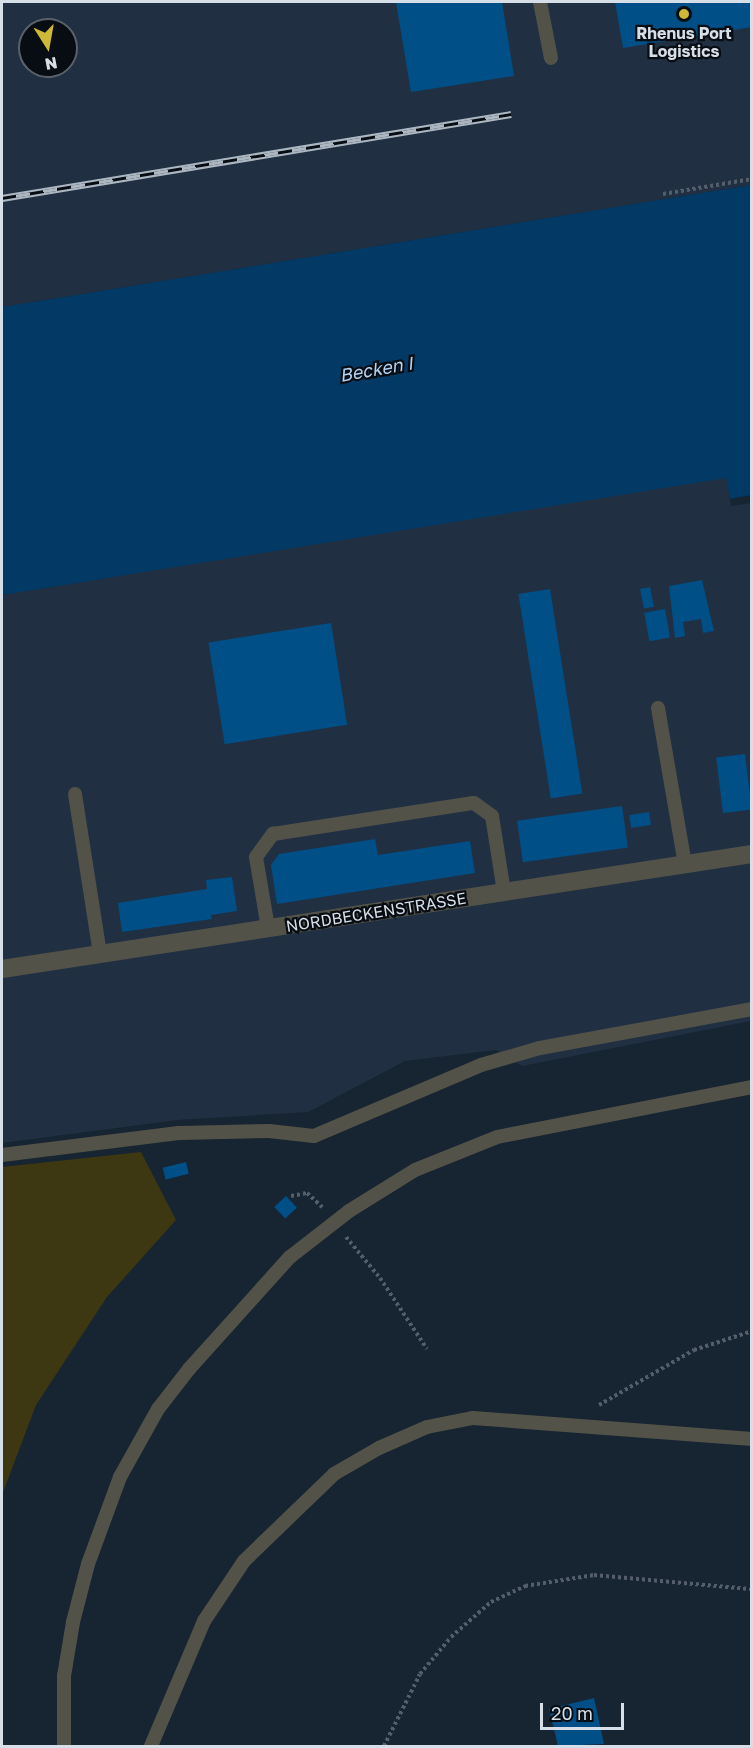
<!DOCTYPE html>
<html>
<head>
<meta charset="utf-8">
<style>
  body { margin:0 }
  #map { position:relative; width:753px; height:1748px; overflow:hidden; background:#172431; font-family:"Golos Text",sans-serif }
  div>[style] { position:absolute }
  .built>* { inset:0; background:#203042 }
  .green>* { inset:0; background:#3d3712 }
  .water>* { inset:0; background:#033a65 }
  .building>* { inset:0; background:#014f87; transform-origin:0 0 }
  .path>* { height:4px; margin-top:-2px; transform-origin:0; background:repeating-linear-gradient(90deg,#535e6a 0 3px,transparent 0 6px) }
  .service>* { height:14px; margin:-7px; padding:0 7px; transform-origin:7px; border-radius:7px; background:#535249 }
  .minor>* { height:18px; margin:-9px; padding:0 9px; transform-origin:9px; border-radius:9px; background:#535249 }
  .rail>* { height:7px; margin-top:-3.5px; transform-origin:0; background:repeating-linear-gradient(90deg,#080d13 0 14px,#adb7c1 0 28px); box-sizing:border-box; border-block:2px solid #adb7c1 }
  .dots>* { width:16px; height:16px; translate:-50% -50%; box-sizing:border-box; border:3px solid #080d13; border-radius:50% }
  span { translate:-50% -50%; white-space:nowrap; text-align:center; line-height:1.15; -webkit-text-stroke:4.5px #080d13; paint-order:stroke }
  .poi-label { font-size:16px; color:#d6dfe8; font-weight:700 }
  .street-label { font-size:16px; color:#d6dfe8 }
  .water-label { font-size:18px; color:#b3d3f4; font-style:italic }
  .frame { position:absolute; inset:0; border:3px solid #d6dfe8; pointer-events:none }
  .north { position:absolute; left:18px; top:18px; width:60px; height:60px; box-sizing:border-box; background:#080d13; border:2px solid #5a6168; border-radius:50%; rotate:169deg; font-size:16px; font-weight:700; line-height:24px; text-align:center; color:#d6dfe8 }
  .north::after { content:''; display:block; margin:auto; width:21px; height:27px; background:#ceb837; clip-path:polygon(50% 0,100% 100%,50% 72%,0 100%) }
  .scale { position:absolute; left:540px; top:1703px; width:84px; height:27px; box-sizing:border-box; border:3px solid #d6dfe8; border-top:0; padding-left:8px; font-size:18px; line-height:21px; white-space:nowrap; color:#d6dfe8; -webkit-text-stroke:4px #080d13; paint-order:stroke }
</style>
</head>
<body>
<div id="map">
  <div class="built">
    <div style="clip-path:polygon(evenodd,2px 2px,751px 2px,751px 185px,2px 307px,2px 2px,30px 30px,66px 30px,66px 66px,30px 66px,30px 30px)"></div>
    <div style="clip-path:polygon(726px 477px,731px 506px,751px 503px,751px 1021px,522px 1066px,496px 1050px,405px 1061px,308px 1112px,177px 1120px,2px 1143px,2px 595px)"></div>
  </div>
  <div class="green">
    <div style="clip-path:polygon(141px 1152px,176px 1220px,107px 1297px,36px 1405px,2px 1495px,2px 1167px)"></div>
  </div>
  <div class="water">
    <div style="clip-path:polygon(751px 185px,751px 495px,730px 499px,726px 478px,2px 595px,2px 307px)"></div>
  </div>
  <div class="building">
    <div style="clip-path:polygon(396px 2px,502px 2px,514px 76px,411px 92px)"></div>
    <div style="clip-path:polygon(615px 2px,752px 2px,752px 27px,623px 48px)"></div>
    <div style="clip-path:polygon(702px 580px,714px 631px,703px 633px,701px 619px,683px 622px,685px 636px,675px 638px,669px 586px)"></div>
    <div style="left:650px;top:587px;width:20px;height:10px;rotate:79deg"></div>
    <div style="left:550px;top:589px;width:207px;height:32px;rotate:81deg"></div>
    <div style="left:665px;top:609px;width:29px;height:21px;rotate:80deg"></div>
    <div style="left:331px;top:623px;width:103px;height:124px;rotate:81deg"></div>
    <div style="left:745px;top:754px;width:56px;height:29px;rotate:83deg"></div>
    <div style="left:622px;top:806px;width:42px;height:106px;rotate:82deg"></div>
    <div style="left:649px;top:812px;width:13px;height:20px;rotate:81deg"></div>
    <div style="clip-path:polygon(375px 839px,378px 855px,470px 841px,475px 873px,277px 904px,271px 865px,279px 854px)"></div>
    <div style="clip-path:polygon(232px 877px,237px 911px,211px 915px,212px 919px,122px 932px,118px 903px,207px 889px,206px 880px)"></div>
    <div style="left:186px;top:1162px;width:12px;height:24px;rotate:76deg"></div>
    <div style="left:286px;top:1196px;width:16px;height:16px;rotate:47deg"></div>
    <div style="clip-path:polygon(594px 1698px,604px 1744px,558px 1746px,549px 1709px)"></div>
  </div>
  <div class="path">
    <div style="left:663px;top:194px;width:90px;rotate:-9.6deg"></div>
    <div style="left:291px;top:1196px;width:16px;rotate:-11deg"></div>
    <div style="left:307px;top:1193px;width:21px;rotate:43deg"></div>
    <div style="left:346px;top:1237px;width:53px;rotate:50.3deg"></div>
    <div style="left:380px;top:1278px;width:85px;rotate:56.5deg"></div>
    <div style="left:599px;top:1405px;width:110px;rotate:-30.1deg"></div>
    <div style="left:694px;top:1350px;width:61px;rotate:-18.1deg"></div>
    <div style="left:384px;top:1746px;width:80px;rotate:-63.4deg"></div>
    <div style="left:420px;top:1674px;width:48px;rotate:-50deg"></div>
    <div style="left:451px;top:1637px;width:53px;rotate:-41.2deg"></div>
    <div style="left:491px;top:1602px;width:38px;rotate:-25deg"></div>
    <div style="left:525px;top:1586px;width:70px;rotate:-9.1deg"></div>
    <div style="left:594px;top:1575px;width:159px;rotate:5.1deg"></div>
  </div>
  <div class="service">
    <div style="left:540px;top:2px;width:57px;rotate:78.9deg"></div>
    <div style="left:658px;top:708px;width:158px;rotate:80.2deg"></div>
    <div style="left:75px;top:794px;width:162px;rotate:81.1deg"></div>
    <div style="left:268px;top:928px;width:72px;rotate:-99.6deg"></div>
    <div style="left:256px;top:857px;width:29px;rotate:-54deg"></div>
    <div style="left:273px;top:834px;width:203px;rotate:-8.8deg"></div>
    <div style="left:474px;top:803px;width:22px;rotate:36deg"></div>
    <div style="left:492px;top:816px;width:77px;rotate:81deg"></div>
    <div style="left:2px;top:1155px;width:178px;rotate:-7.1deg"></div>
    <div style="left:179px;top:1133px;width:90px;rotate:-1.3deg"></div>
    <div style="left:269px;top:1131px;width:45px;rotate:6.3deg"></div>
    <div style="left:314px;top:1136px;width:181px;rotate:-23deg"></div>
    <div style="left:481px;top:1065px;width:61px;rotate:-16.1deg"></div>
    <div style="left:540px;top:1048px;width:216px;rotate:-10.4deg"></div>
    <div style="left:64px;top:1746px;width:70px;rotate:-90deg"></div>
    <div style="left:64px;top:1676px;width:55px;rotate:-80.5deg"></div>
    <div style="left:73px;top:1622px;width:60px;rotate:-75.5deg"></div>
    <div style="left:88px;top:1564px;width:93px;rotate:-69.8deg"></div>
    <div style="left:120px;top:1477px;width:78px;rotate:-60.8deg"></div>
    <div style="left:158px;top:1409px;width:51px;rotate:-52.2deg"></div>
    <div style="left:189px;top:1369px;width:151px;rotate:-48deg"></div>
    <div style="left:290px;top:1257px;width:75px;rotate:-37.9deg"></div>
    <div style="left:349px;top:1211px;width:78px;rotate:-31.8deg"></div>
    <div style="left:415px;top:1170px;width:88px;rotate:-21.9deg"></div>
    <div style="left:497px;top:1137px;width:260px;rotate:-11.1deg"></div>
    <div style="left:151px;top:1746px;width:136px;rotate:-67deg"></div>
    <div style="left:204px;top:1621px;width:72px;rotate:-56.3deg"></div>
    <div style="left:244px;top:1561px;width:125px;rotate:-44deg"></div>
    <div style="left:334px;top:1474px;width:52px;rotate:-30deg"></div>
    <div style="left:379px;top:1448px;width:52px;rotate:-23.6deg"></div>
    <div style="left:427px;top:1427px;width:47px;rotate:-11.1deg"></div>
    <div style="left:473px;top:1418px;width:280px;rotate:4.3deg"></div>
  </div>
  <div class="minor">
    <div style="left:2px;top:969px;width:759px;rotate:-8.72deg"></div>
  </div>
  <div class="rail">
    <div style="left:2px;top:198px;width:516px;rotate:-9.37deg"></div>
  </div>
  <div class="dots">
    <div style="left:684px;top:14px;background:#ceb837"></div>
  </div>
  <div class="poi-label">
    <span style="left:684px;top:42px">Rhenus Port<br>Logistics</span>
  </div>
  <div class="street-label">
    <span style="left:376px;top:912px;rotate:-9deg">NORDBECKENSTRASSE</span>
  </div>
  <div class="water-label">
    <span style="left:376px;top:369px;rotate:-10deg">Becken I</span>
  </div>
  <div class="frame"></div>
  <div class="north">N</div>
  <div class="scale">20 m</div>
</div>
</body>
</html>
